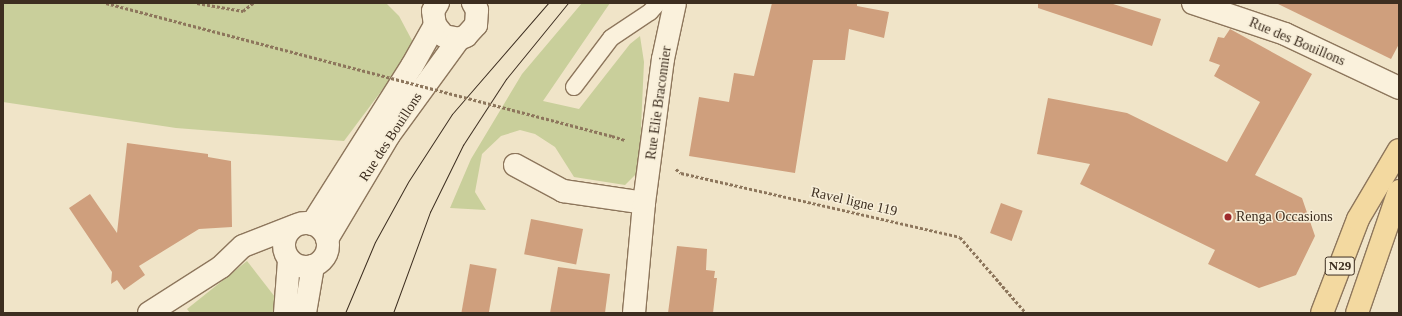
<!DOCTYPE html>
<html>
<head>
<meta charset="utf-8">
<style>
  body { margin:0 }
  #map { position:relative; width:1402px; height:316px; overflow:hidden; background:#f0e4c8; font-family:"Times New Roman",serif }
  div>[style] { position:absolute }
  .green>* { inset:0; background:#c9cf9b }
  .building>* { inset:0; background:#cf9f7d; transform-origin:0 0 }
  .path>* { height:2.5px; margin-top:-1.25px; transform-origin:0; background:repeating-linear-gradient(90deg,#8d765c 0 3px,transparent 0 5px) }
  .roads { filter:drop-shadow(1px 0 #8d765c) drop-shadow(-1px 0 #8d765c) drop-shadow(0 1px #8d765c) drop-shadow(0 -1px #8d765c) }
  .lane>* { height:16px; margin:-8px; padding:0 8px; transform-origin:8px; border-radius:8px; background:#faf1dc }
  .street>* { height:22px; margin:-11px; padding:0 11px; transform-origin:11px; border-radius:11px; background:#faf1dc }
  .street>.ring { margin:-11px; padding:0; box-sizing:content-box; background:none; border:22px solid #faf1dc; border-radius:50% }
  .primary>* { height:22px; margin:-11px; padding:0 11px; transform-origin:11px; border-radius:11px; background:#f3d9a0 }
  .tram>* { height:1px; margin:-0.5px; padding:0 0.5px; transform-origin:0.5px; border-radius:0.5px; background:#3d2e20 }
  .path-bridge>* { height:2.5px; margin-top:-1.25px; transform-origin:0; background:repeating-linear-gradient(90deg,#8d765c 0 3px,transparent 0 5px) }
  .dots>* { width:11px; height:11px; translate:-50% -50%; box-sizing:border-box; border:2px solid #f7eed8; border-radius:50% }
  span { translate:-50% -50%; white-space:nowrap; text-align:center; line-height:1.15; -webkit-text-stroke:3px #f7eed8; paint-order:stroke }
  .shield-label span { padding:1px 3px; background:#f7eed8; border:1px solid; border-radius:3px; -webkit-text-stroke-width:0 }
  .shield-label { font-size:13px; color:#3d2e20; font-weight:700 }
  .street-label { font-size:14px; color:#3d2e20 }
  .poi-label { font-size:14px; color:#3d2e20 }
  .left { translate:0 -50%; text-align:left }
  .frame { position:absolute; inset:0; border:4px solid #3d2e20; pointer-events:none }
</style>
</head>
<body>
<div id="map">
  <div class="green">
    <div style="clip-path:polygon(3px 3px,386px 3px,399px 16px,415px 46px,344px 141px,176px 128px,3px 102px)"></div>
    <div style="clip-path:polygon(582px 3px,610px 3px,543px 101px,579px 109px,630px 44px,640px 36px,644px 62px,639px 171px,625px 185px,574px 177px,555px 147px,535px 134px,520px 130px,501px 136px,482px 154px,475px 192px,486px 210px,450px 208px,471px 159px,522px 74px)"></div>
    <div style="clip-path:polygon(247px 261px,275px 297px,278px 313px,190px 313px,187px 309px)"></div>
  </div>
  <div class="building">
    <div style="clip-path:polygon(772px 3px,857px 3px,857px 6px,889px 12px,884px 38px,849px 29px,845px 60px,813px 60px,795px 173px,689px 156px,699px 97px,729px 102px,734px 73px,754px 76px)"></div>
    <div style="clip-path:polygon(1038px 3px,1110px 3px,1161px 19px,1152px 46px,1038px 8px)"></div>
    <div style="clip-path:polygon(1276px 3px,1399px 3px,1399px 44px,1391px 59px)"></div>
    <div style="clip-path:polygon(1230px 29px,1312px 74px,1255px 175px,1302px 198px,1315px 236px,1296px 275px,1259px 288px,1208px 264px,1215px 250px,1080px 184px,1090px 164px,1037px 154px,1048px 98px,1127px 113px,1227px 162px,1260px 102px,1214px 76px,1220px 65px,1209px 61px,1218px 37px,1224px 38px)"></div>
    <div style="clip-path:polygon(127px 143px,208px 154px,208px 157px,231px 161px,232px 227px,199px 229px,139px 266px,145px 275px,124px 290px,117px 280px,111px 284px,112px 272px,69px 208px,90px 194px,117px 233px)"></div>
    <div style="left:1001px;top:203px;width:23px;height:32px;rotate:20deg"></div>
    <div style="left:531px;top:219px;width:53px;height:36px;rotate:11deg"></div>
    <div style="clip-path:polygon(677px 246px,707px 249px,706px 270px,715px 271px,714px 278px,717px 278px,713px 313px,668px 313px)"></div>
    <div style="left:470px;top:264px;width:27px;height:50px;rotate:10deg"></div>
    <div style="clip-path:polygon(558px 267px,610px 274px,605px 313px,550px 313px)"></div>
  </div>
  <div class="path">
    <div style="left:197px;top:3px;width:47px;rotate:9.9deg"></div>
    <div style="left:243px;top:11px;width:13px;rotate:-39deg"></div>
    <div style="left:612px;top:136px;width:14px;rotate:17deg"></div>
    <div style="left:676px;top:169px;width:6px;rotate:39deg"></div>
    <div style="left:681px;top:173px;width:286px;rotate:12.9deg"></div>
    <div style="left:960px;top:237px;width:101px;rotate:49deg"></div>
  </div>
  <div class="roads">
    <div class="lane">
      <div style="left:574px;top:87px;width:61px;rotate:-52.9deg"></div>
      <div style="left:611px;top:38px;width:47px;rotate:-33.7deg"></div>
      <div style="left:650px;top:12px;width:12px;rotate:-48deg"></div>
    </div>
    <div class="street">
      <div style="left:438px;top:3px;width:9px;rotate:122deg"></div>
      <div style="left:433px;top:11px;width:14px;rotate:82deg"></div>
      <div style="left:435px;top:25px;width:14px;rotate:51deg"></div>
      <div style="left:444px;top:36px;width:15px;rotate:11deg"></div>
      <div style="left:459px;top:39px;width:8px;rotate:-23deg"></div>
      <div style="left:466px;top:36px;width:15px;rotate:-48deg"></div>
      <div style="left:476px;top:25px;width:15px;rotate:-86deg"></div>
      <div style="left:477px;top:10px;width:8px;rotate:-120deg"></div>
      <div style="left:1193px;top:3px;width:97px;rotate:18.6deg"></div>
      <div style="left:1285px;top:34px;width:126px;rotate:25.3deg"></div>
      <div style="left:515px;top:165px;width:55px;rotate:28.4deg"></div>
      <div style="left:563px;top:191px;width:82px;rotate:8.4deg"></div>
      <div class="ring" style="left:284px;top:223px;width:22px;height:22px"></div>
      <div style="left:312px;top:224px;width:187px;rotate:-57.7deg"></div>
      <div style="left:412px;top:66px;width:47px;rotate:-60.7deg"></div>
      <div style="left:327px;top:239px;width:121px;rotate:-59.2deg"></div>
      <div style="left:389px;top:135px;width:119px;rotate:-53.9deg"></div>
      <div style="left:149px;top:313px;width:85px;rotate:-32.6deg"></div>
      <div style="left:221px;top:267px;width:30px;rotate:-44deg"></div>
      <div style="left:243px;top:246px;width:55px;rotate:-21.4deg"></div>
      <div style="left:285px;top:313px;width:52px;rotate:-85.6deg"></div>
      <div style="left:305px;top:313px;width:48px;rotate:-80.3deg"></div>
      <div style="left:634px;top:313px;width:110px;rotate:-84.8deg"></div>
      <div style="left:644px;top:203px;width:145px;rotate:-82.5deg"></div>
      <div style="left:663px;top:59px;width:57px;rotate:-77.9deg"></div>
    </div>
    <div class="primary">
      <div style="left:1322px;top:313px;width:101px;rotate:-69deg"></div>
      <div style="left:1358px;top:219px;width:80px;rotate:-59.3deg"></div>
      <div style="left:1357px;top:313px;width:129px;rotate:-71deg"></div>
    </div>
  </div>
  <div class="tram">
    <div style="left:345px;top:313px;width:77px;rotate:-67.1deg"></div>
    <div style="left:375px;top:242px;width:68px;rotate:-61.2deg"></div>
    <div style="left:408px;top:182px;width:81px;rotate:-57.1deg"></div>
    <div style="left:452px;top:114px;width:147px;rotate:-49.1deg"></div>
    <div style="left:393px;top:313px;width:108px;rotate:-69.9deg"></div>
    <div style="left:430px;top:212px;width:75px;rotate:-63.8deg"></div>
    <div style="left:463px;top:145px;width:79px;rotate:-56.9deg"></div>
    <div style="left:506px;top:79px;width:98px;rotate:-50.8deg"></div>
  </div>
  <div class="path-bridge">
    <div style="left:106px;top:3px;width:523px;rotate:14.73deg"></div>
  </div>
  <div class="dots">
    <div style="left:1228px;top:217px;background:#9e2a2b"></div>
  </div>
  <div class="shield-label">
    <span style="left:1340px;top:266px">N29</span>
  </div>
  <div class="street-label">
    <span style="left:1297px;top:42px;rotate:23deg">Rue des Bouillons</span>
    <span style="left:659px;top:103px;rotate:-82deg">Rue Elie Braconnier</span>
    <span style="left:391px;top:137px;rotate:-57deg">Rue des Bouillons</span>
    <span style="left:854px;top:202px;rotate:13deg">Ravel ligne 119</span>
  </div>
  <div class="poi-label">
    <span class="left" style="left:1236px;top:217px">Renga Occasions</span>
  </div>
  <div class="frame"></div>
</div>
</body>
</html>
